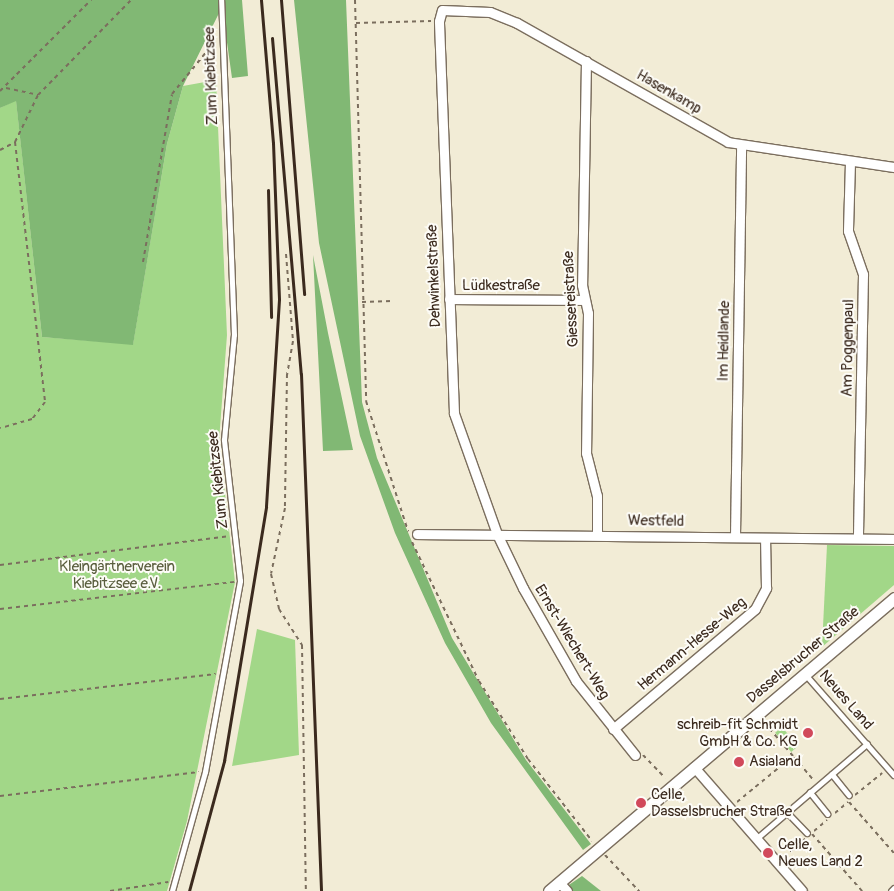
<!DOCTYPE html>
<html>
<head>
<meta charset="utf-8">
<style>
  body { margin:0 }
  #map { position:relative; width:894px; height:891px; overflow:hidden; background:#f2ecd6; font-family:Pangolin,sans-serif }
  div>[style] { position:absolute }
  .green>* { inset:0; background:#a2d788; transform-origin:0 0 }
  .forest>* { inset:0; background:#81b874 }
  .path>* { height:2px; margin-top:-1px; transform-origin:0; background:repeating-linear-gradient(90deg,#7b6e5e 0 4px,transparent 0 8px) }
  .roads { filter:drop-shadow(1px 0 #7b6e5e) drop-shadow(-1px 0 #7b6e5e) drop-shadow(0 1px #7b6e5e) drop-shadow(0 -1px #7b6e5e) }
  .service>* { height:4.5px; margin:-2.25px; padding:0 2.25px; transform-origin:2.25px; border-radius:2.25px; background:#fff }
  .minor>* { height:9px; margin:-4.5px; padding:0 4.5px; transform-origin:4.5px; border-radius:4.5px; background:#fff }
  .tertiary>* { height:11px; margin:-5.5px; padding:0 5.5px; transform-origin:5.5px; border-radius:5.5px; background:#fff }
  .rail>* { height:3px; margin:-1.5px; padding:0 1.5px; transform-origin:1.5px; border-radius:1.5px; background:#3b2a1e }
  .dots>* { width:14px; height:14px; translate:-50% -50%; box-sizing:border-box; border:2px solid #fdfcf7; border-radius:50% }
  span { translate:-50% -50%; white-space:nowrap; text-align:center; line-height:1.15; -webkit-text-stroke:4px #fdfcf7; paint-order:stroke }
  .street-label { font-size:15px; color:#3b2a1e }
  .park-label { font-size:15px; color:#5a5e3e }
  .poi-label { font-size:15px; color:#3b2a1e }
  .right { translate:-100% -50%; text-align:right }
  .left { translate:0 -50%; text-align:left }
</style>
</head>
<body>
<div id="map">
  <div class="green">
    <div style="clip-path:polygon(216px 80px,227px 335px,219px 441px,235px 582px,187px 821px,167px 891px,0 891px,0 108px,16px 100px,42px 337px,133px 344px,167px 144px,183px 86px)"></div>
    <div style="clip-path:polygon(827px 545px,894px 546px,894px 585px,822px 647px)"></div>
    <div style="clip-path:polygon(257px 629px,295px 640px,299px 755px,232px 766px)"></div>
    <div style="left:782px;top:727px;width:25px;height:9px;rotate:50deg"></div>
  </div>
  <div class="forest">
    <div style="clip-path:polygon(0 0,242px 0,248px 76px,232px 78px,222px 7px,183px 86px,167px 144px,133px 345px,42px 337px,16px 101px,0 108px)"></div>
    <div style="clip-path:polygon(294px 0,346px 0,362px 402px,377px 458px,452px 638px,526px 760px,591px 844px,583px 850px,491px 723px,445px 643px,395px 533px,360px 436px,319px 243px)"></div>
    <div style="clip-path:polygon(313px 255px,328px 333px,353px 450px,323px 451px)"></div>
    <div style="clip-path:polygon(582px 876px,601px 891px,560px 891px)"></div>
  </div>
  <div class="path">
    <div style="left:355px;top:0;width:401px;rotate:88.4deg"></div>
    <div style="left:366px;top:401px;width:137px;rotate:72.1deg"></div>
    <div style="left:356px;top:23px;width:75px;rotate:-1.5deg"></div>
    <div style="left:6px;top:88px;width:33px;rotate:12deg"></div>
    <div style="left:38px;top:95px;width:133px;rotate:-45.6deg"></div>
    <div style="left:0;top:91px;width:129px;rotate:-45deg"></div>
    <div style="left:15px;top:142px;width:52px;rotate:-63.9deg"></div>
    <div style="left:0;top:150px;width:17px;rotate:-28deg"></div>
    <div style="left:15px;top:142px;width:262px;rotate:83.4deg"></div>
    <div style="left:45px;top:402px;width:21px;rotate:127deg"></div>
    <div style="left:32px;top:419px;width:33px;rotate:164deg"></div>
    <div style="left:286px;top:254px;width:87px;rotate:85.4deg"></div>
    <div style="left:293px;top:341px;width:34px;rotate:100deg"></div>
    <div style="left:287px;top:374px;width:134px;rotate:90.9deg"></div>
    <div style="left:285px;top:508px;width:67px;rotate:102deg"></div>
    <div style="left:271px;top:574px;width:36px;rotate:77deg"></div>
    <div style="left:279px;top:609px;width:43px;rotate:57.4deg"></div>
    <div style="left:302px;top:645px;width:246px;rotate:89.1deg"></div>
    <div style="left:143px;top:262px;width:170px;rotate:-80.2deg"></div>
    <div style="left:172px;top:94px;width:70px;rotate:-50.8deg"></div>
    <div style="left:362px;top:302px;width:30px;rotate:-2deg"></div>
    <div style="left:412px;top:542px;width:154px;rotate:64.3deg"></div>
    <div style="left:479px;top:681px;width:92px;rotate:57.9deg"></div>
    <div style="left:528px;top:759px;width:104px;rotate:52deg"></div>
    <div style="left:0;top:565px;width:230px;rotate:-7.2deg"></div>
    <div style="left:0;top:609px;width:236px;rotate:-6.6deg"></div>
    <div style="left:0;top:699px;width:217px;rotate:-6.6deg"></div>
    <div style="left:643px;top:755px;width:32px;rotate:46deg"></div>
    <div style="left:794px;top:757px;width:30px;rotate:50deg"></div>
    <div style="left:855px;top:795px;width:35px;rotate:-39deg"></div>
    <div style="left:0;top:796px;width:200px;rotate:-6.9deg"></div>
    <div style="left:737px;top:802px;width:72px;rotate:-39.4deg"></div>
    <div style="left:793px;top:756px;width:45px;rotate:-130.5deg"></div>
    <div style="left:849px;top:802px;width:68px;rotate:48.6deg"></div>
    <div style="left:835px;top:813px;width:17px;rotate:-40deg"></div>
    <div style="left:814px;top:831px;width:17px;rotate:-40deg"></div>
    <div style="left:812px;top:834px;width:76px;rotate:48.7deg"></div>
    <div style="left:605px;top:855px;width:50px;rotate:46.6deg"></div>
    <div style="left:784px;top:857px;width:28px;rotate:-41deg"></div>
    <div style="left:110px;top:891px;width:59px;rotate:-8.8deg"></div>
  </div>
  <div class="roads">
    <div class="service">
      <div style="left:806px;top:675px;width:133px;rotate:48.7deg"></div>
      <div style="left:832px;top:774px;width:27px;rotate:51deg"></div>
      <div style="left:810px;top:792px;width:28px;rotate:51deg"></div>
      <div style="left:787px;top:812px;width:29px;rotate:46deg"></div>
      <div style="left:756px;top:839px;width:146px;rotate:-40.6deg"></div>
      <div style="left:172px;top:891px;width:123px;rotate:-74.5deg"></div>
      <div style="left:205px;top:772px;width:194px;rotate:-79.6deg"></div>
      <div style="left:240px;top:581px;width:142px;rotate:-96.5deg"></div>
      <div style="left:224px;top:440px;width:105px;rotate:-84.6deg"></div>
      <div style="left:234px;top:335px;width:335px;rotate:-92.2deg"></div>
      <div style="left:891px;top:891px;width:4px;rotate:-45deg"></div>
    </div>
    <div class="minor">
      <div style="left:586px;top:61px;width:224px;rotate:91deg"></div>
      <div style="left:582px;top:285px;width:29px;rotate:78deg"></div>
      <div style="left:588px;top:313px;width:140px;rotate:90.8deg"></div>
      <div style="left:586px;top:453px;width:44px;rotate:75.7deg"></div>
      <div style="left:597px;top:496px;width:38px;rotate:90deg"></div>
      <div style="left:850px;top:162px;width:69px;rotate:91.7deg"></div>
      <div style="left:848px;top:231px;width:46px;rotate:70.8deg"></div>
      <div style="left:863px;top:274px;width:264px;rotate:91.1deg"></div>
      <div style="left:449px;top:299px;width:135px;rotate:0.4deg"></div>
      <div style="left:417px;top:534px;width:477px;rotate:0.6deg"></div>
      <div style="left:735px;top:536px;width:390px;rotate:-89.1deg"></div>
      <div style="left:613px;top:729px;width:186px;rotate:-40.2deg"></div>
      <div style="left:755px;top:609px;width:24px;rotate:-62deg"></div>
      <div style="left:766px;top:588px;width:50px;rotate:-91.1deg"></div>
      <div style="left:635px;top:755px;width:95px;rotate:-128.6deg"></div>
      <div style="left:576px;top:681px;width:107px;rotate:-119.7deg"></div>
      <div style="left:523px;top:588px;width:60px;rotate:-115.7deg"></div>
      <div style="left:497px;top:534px;width:128px;rotate:-109.6deg"></div>
      <div style="left:454px;top:413px;width:392px;rotate:-92.2deg"></div>
      <div style="left:439px;top:21px;width:11px;rotate:-75deg"></div>
      <div style="left:442px;top:10px;width:48px;rotate:2.4deg"></div>
      <div style="left:490px;top:12px;width:29px;rotate:22deg"></div>
      <div style="left:517px;top:23px;width:242px;rotate:29.4deg"></div>
      <div style="left:728px;top:142px;width:168px;rotate:8.6deg"></div>
      <div style="left:694px;top:767px;width:164px;rotate:48.9deg"></div>
      <div style="left:559px;top:882px;width:12px;rotate:48deg"></div>
    </div>
    <div class="tertiary">
      <div style="left:549px;top:891px;width:453px;rotate:-40.3deg"></div>
    </div>
  </div>
  <div class="rail">
    <div style="left:281px;top:0;width:295px;rotate:85.5deg"></div>
    <div style="left:272px;top:38px;width:337px;rotate:85.1deg"></div>
    <div style="left:301px;top:374px;width:517px;rotate:87.78deg"></div>
    <div style="left:268px;top:190px;width:127px;rotate:88.6deg"></div>
    <div style="left:189px;top:891px;width:135px;rotate:-74.9deg"></div>
    <div style="left:224px;top:761px;width:258px;rotate:-80.6deg"></div>
    <div style="left:266px;top:506px;width:207px;rotate:-86.4deg"></div>
    <div style="left:279px;top:299px;width:156px;rotate:-92.2deg"></div>
    <div style="left:273px;top:143px;width:144px;rotate:-94.8deg"></div>
  </div>
  <div class="dots">
    <div style="left:808px;top:733px;background:#d1495b"></div>
    <div style="left:739px;top:762px;background:#d1495b"></div>
    <div style="left:641px;top:803px;background:#d1495b"></div>
    <div style="left:768px;top:853px;background:#d1495b"></div>
  </div>
  <div class="street-label">
    <span style="left:211px;top:76px;rotate:-92deg">Zum Kiebitzsee</span>
    <span style="left:669px;top:92px;rotate:30deg">Hasenkamp</span>
    <span style="left:434px;top:276px;rotate:-92deg">Dehwinkelstraße</span>
    <span style="left:501px;top:286px">Lüdkestraße</span>
    <span style="left:571px;top:299px;rotate:-93deg">Giessereistraße</span>
    <span style="left:724px;top:341px;rotate:-89deg">Im Heidlande</span>
    <span style="left:848px;top:348px;rotate:-89deg">Am Poggenpaul</span>
    <span style="left:218px;top:480px;rotate:-96deg">Zum Kiebitzsee</span>
    <span style="left:656px;top:521px;rotate:1deg">Westfeld</span>
    <span style="left:572px;top:642px;rotate:59deg">Ernst-Wiechert-Weg</span>
    <span style="left:692px;top:644px;rotate:-40deg">Hermann-Hesse-Weg</span>
    <span style="left:803px;top:655px;rotate:-40deg">Dasselsbrucher Straße</span>
    <span style="left:846px;top:700px;rotate:49deg">Neues Land</span>
  </div>
  <div class="park-label">
    <span style="left:117px;top:575px">Kleingärtnerverein<br>Kiebitzsee e.V.</span>
  </div>
  <div class="poi-label">
    <span class="right" style="left:798px;top:733px">schreib-fit Schmidt<br>GmbH &amp; Co. KG</span>
    <span class="left" style="left:749px;top:762px">Asialand</span>
    <span class="left" style="left:651px;top:803px">Celle,<br>Dasselsbrucher Straße</span>
    <span class="left" style="left:778px;top:853px">Celle,<br>Neues Land 2</span>
  </div>
</div>
</body>
</html>
